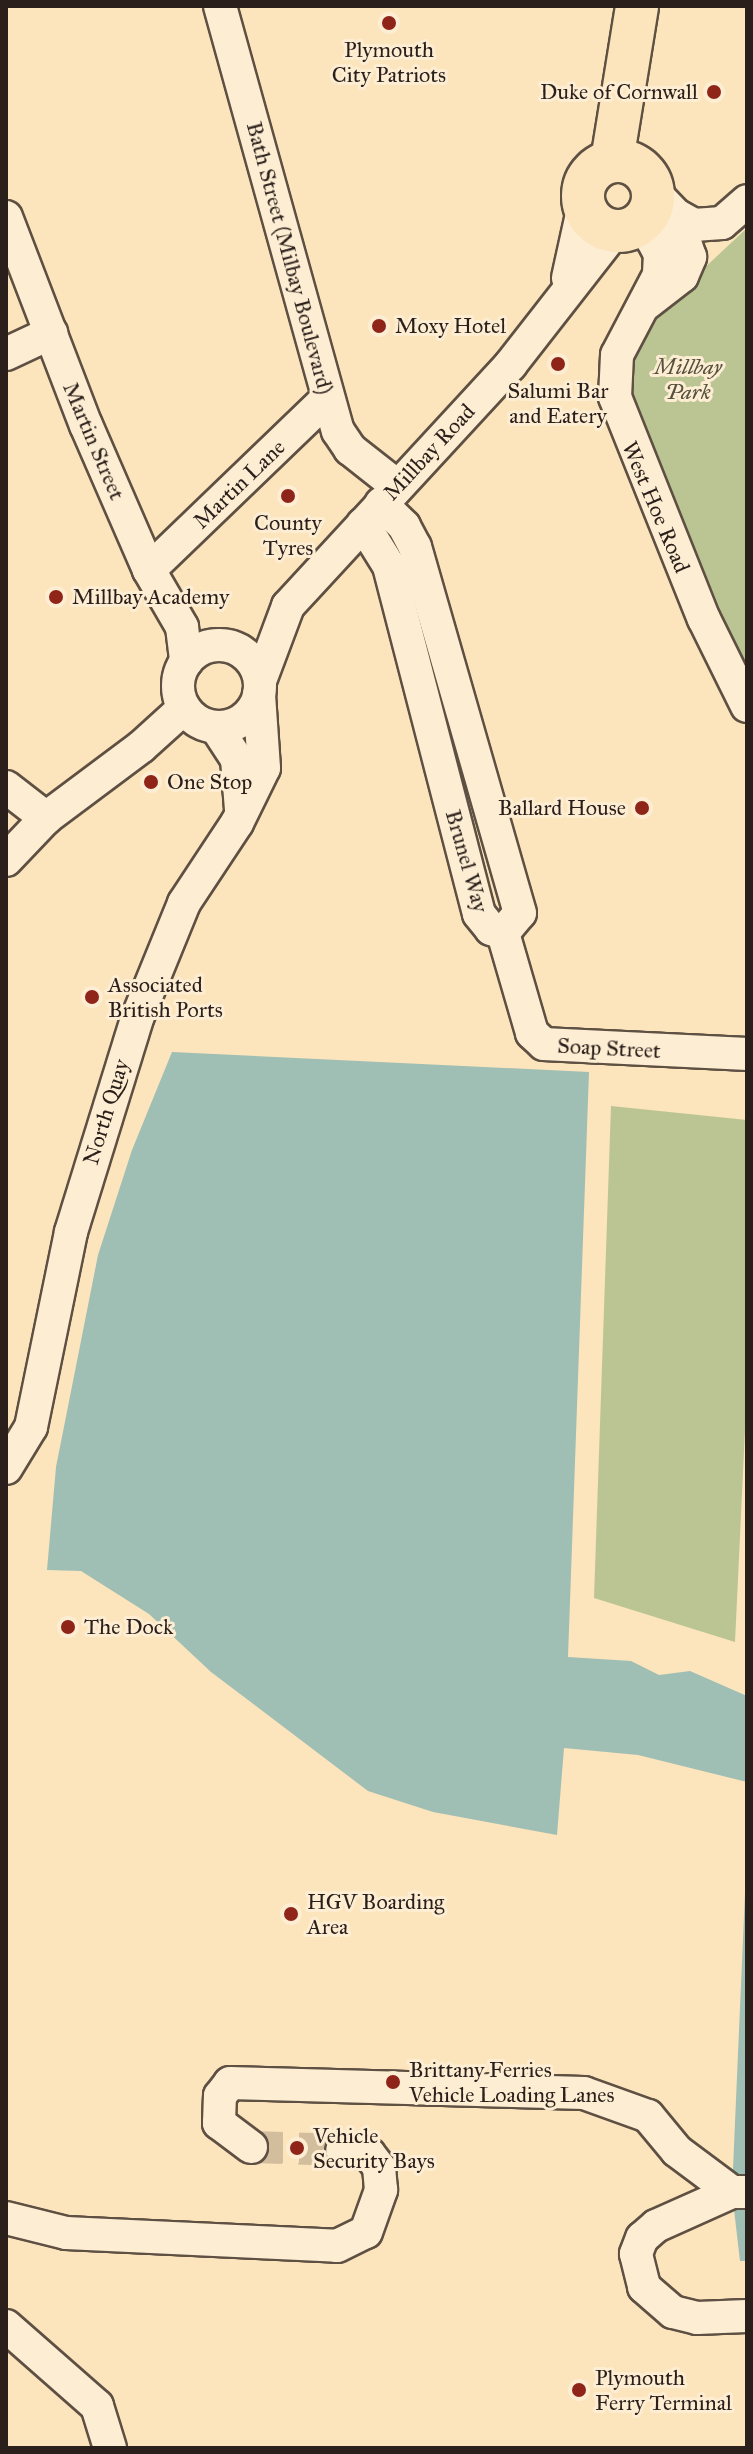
<!DOCTYPE html>
<html>
<head>
<meta charset="utf-8">
<style>
  body { margin:0 }
  #map { position:relative; width:753px; height:2454px; overflow:hidden; background:#fce4bc; font-family:"IM FELL Great Primer",serif }
  div>[style] { position:absolute }
  .green>* { inset:0; background:#bbc593 }
  .water>* { inset:0; background:#9fbeb4 }
  .minor-tunnel>* { height:32px; margin-top:-16px; transform-origin:0; background:repeating-linear-gradient(90deg,#d2bd9c 0 32px,transparent 0 48px) }
  .roads { filter:drop-shadow(2px 0 #5e5042) drop-shadow(-2px 0 #5e5042) drop-shadow(0 2px #5e5042) drop-shadow(0 -2px #5e5042) }
  .minor>* { height:32px; margin:-16px; padding:0 16px; transform-origin:16px; border-radius:16px; background:#fdedd3 }
  .minor>.ring { margin:-16px; padding:0; box-sizing:content-box; background:none; border:32px solid #fdedd3; border-radius:50% }
  .major>* { height:42px; margin:-21px; padding:0 21px; transform-origin:21px; border-radius:21px; background:#fce4bc }
  .major>.ring { margin:-21px; padding:0; box-sizing:content-box; background:none; border:42px solid #fce4bc; border-radius:50% }
  .dots>* { width:22px; height:22px; translate:-50% -50%; box-sizing:border-box; border:4px solid #fdedd3; border-radius:50% }
  span { translate:-50% -50%; white-space:nowrap; text-align:center; line-height:1.15; -webkit-text-stroke:6px #fdedd3; paint-order:stroke }
  .poi-label { font-size:22px; color:#2a1f1a }
  .right { translate:-100% -50%; text-align:right }
  .left { translate:0 -50%; text-align:left }
  .street-label { font-size:22px; color:#2a1f1a }
  .park-label { font-size:22px; color:#56513e; font-style:italic }
  .frame { position:absolute; inset:0; border:8px solid #2a1f1a; pointer-events:none }
</style>
</head>
<body>
<div id="map">
  <div class="green">
    <div style="clip-path:polygon(747px 228px,747px 674px,627px 387px,636px 332px)"></div>
    <div style="clip-path:polygon(611px 1106px,747px 1120px,747px 1388px,735px 1642px,594px 1598px)"></div>
  </div>
  <div class="water">
    <div style="clip-path:polygon(172px 1052px,589px 1072px,568px 1657px,631px 1661px,659px 1675px,690px 1671px,747px 1696px,747px 1782px,638px 1755px,564px 1748px,557px 1835px,433px 1812px,368px 1791px,211px 1672px,149px 1614px,81px 1571px,47px 1570px,56px 1467px,98px 1255px,132px 1150px)"></div>
    <div style="clip-path:polygon(747px 1847px,747px 2261px,740px 2261px,732px 2192px)"></div>
  </div>
  <div class="minor-tunnel">
    <div style="left:251px;top:2147px;width:91px;rotate:1.9deg"></div>
  </div>
  <div class="roads">
    <div class="minor">
      <div style="left:220px;top:6px;width:441px;rotate:74.5deg"></div>
      <div style="left:338px;top:431px;width:22px;rotate:56deg"></div>
      <div style="left:350px;top:449px;width:60px;rotate:38.2deg"></div>
      <div style="left:676px;top:215px;width:21px;rotate:29deg"></div>
      <div style="left:694px;top:225px;width:28px;rotate:-4deg"></div>
      <div style="left:722px;top:223px;width:33px;rotate:-41deg"></div>
      <div style="left:6px;top:217px;width:223px;rotate:69deg"></div>
      <div style="left:86px;top:425px;width:158px;rotate:66.5deg"></div>
      <div style="left:149px;top:570px;width:66px;rotate:59.9deg"></div>
      <div style="left:182px;top:627px;width:35px;rotate:83deg"></div>
      <div style="left:630px;top:228px;width:13px;rotate:9deg"></div>
      <div style="left:643px;top:230px;width:13px;rotate:45deg"></div>
      <div style="left:652px;top:239px;width:17px;rotate:62deg"></div>
      <div style="left:660px;top:254px;width:21px;rotate:93deg"></div>
      <div style="left:659px;top:275px;width:90px;rotate:117.7deg"></div>
      <div style="left:617px;top:355px;width:42px;rotate:92.7deg"></div>
      <div style="left:615px;top:397px;width:239px;rotate:68.2deg"></div>
      <div style="left:704px;top:619px;width:97px;rotate:63.7deg"></div>
      <div style="left:568px;top:278px;width:75px;rotate:-77.6deg"></div>
      <div style="left:647px;top:303px;width:44px;rotate:-37.6deg"></div>
      <div style="left:682px;top:276px;width:21px;rotate:-67deg"></div>
      <div style="left:690px;top:257px;width:44px;rotate:-108.4deg"></div>
      <div style="left:676px;top:215px;width:35px;rotate:-134deg"></div>
      <div style="left:6px;top:354px;width:50px;rotate:-25deg"></div>
      <div style="left:363px;top:524px;width:49px;rotate:58.2deg"></div>
      <div style="left:389px;top:566px;width:359px;rotate:75.5deg"></div>
      <div style="left:479px;top:914px;width:19px;rotate:51deg"></div>
      <div style="left:491px;top:929px;width:13px;rotate:18deg"></div>
      <div style="left:503px;top:933px;width:26px;rotate:-50deg"></div>
      <div style="left:520px;top:913px;width:381px;rotate:-106deg"></div>
      <div style="left:415px;top:547px;width:24px;rotate:-118deg"></div>
      <div style="left:404px;top:526px;width:32px;rotate:-136deg"></div>
      <div style="left:149px;top:570px;width:248px;rotate:-43.9deg"></div>
      <div class="ring" style="left:178px;top:645px;width:50px;height:50px"></div>
      <div style="left:260px;top:681px;width:80px;rotate:-69.5deg"></div>
      <div style="left:288px;top:606px;width:329px;rotate:-47.3deg"></div>
      <div style="left:511px;top:364px;width:169px;rotate:-52deg"></div>
      <div style="left:216px;top:727px;width:38px;rotate:57deg"></div>
      <div style="left:237px;top:759px;width:51px;rotate:85.5deg"></div>
      <div style="left:6px;top:787px;width:51px;rotate:37.8deg"></div>
      <div style="left:6px;top:860px;width:58px;rotate:-46.4deg"></div>
      <div style="left:46px;top:818px;width:119px;rotate:-36.8deg"></div>
      <div style="left:141px;top:747px;width:58px;rotate:-42.2deg"></div>
      <div style="left:503px;top:933px;width:104px;rotate:73.8deg"></div>
      <div style="left:532px;top:1033px;width:16px;rotate:43deg"></div>
      <div style="left:544px;top:1044px;width:203px;rotate:2.8deg"></div>
      <div style="left:6px;top:1468px;width:48px;rotate:-58.6deg"></div>
      <div style="left:31px;top:1427px;width:199px;rotate:-78.4deg"></div>
      <div style="left:71px;top:1232px;width:226px;rotate:-72.8deg"></div>
      <div style="left:138px;top:1016px;width:122px;rotate:-67.8deg"></div>
      <div style="left:184px;top:903px;width:96px;rotate:-56.5deg"></div>
      <div style="left:237px;top:823px;width:61px;rotate:-63.9deg"></div>
      <div style="left:264px;top:768px;width:74px;rotate:-93.9deg"></div>
      <div style="left:251px;top:2147px;width:40px;rotate:-143deg"></div>
      <div style="left:219px;top:2123px;width:27px;rotate:-88deg"></div>
      <div style="left:220px;top:2096px;width:16px;rotate:-52deg"></div>
      <div style="left:230px;top:2083px;width:354px;rotate:1.6deg"></div>
      <div style="left:584px;top:2093px;width:68px;rotate:19.8deg"></div>
      <div style="left:648px;top:2116px;width:45px;rotate:50.4deg"></div>
      <div style="left:677px;top:2151px;width:69px;rotate:36.7deg"></div>
      <div style="left:747px;top:2192px;width:15px;rotate:180deg"></div>
      <div style="left:732px;top:2192px;width:83px;rotate:155.9deg"></div>
      <div style="left:656px;top:2226px;width:18px;rotate:139deg"></div>
      <div style="left:642px;top:2238px;width:17px;rotate:111deg"></div>
      <div style="left:636px;top:2254px;width:34px;rotate:76deg"></div>
      <div style="left:644px;top:2287px;width:38px;rotate:41deg"></div>
      <div style="left:673px;top:2312px;width:25px;rotate:14deg"></div>
      <div style="left:697px;top:2318px;width:50px;rotate:-2.3deg"></div>
      <div style="left:6px;top:2218px;width:62px;rotate:14deg"></div>
      <div style="left:66px;top:2233px;width:271px;rotate:2.7deg"></div>
      <div style="left:337px;top:2246px;width:32px;rotate:-26deg"></div>
      <div style="left:366px;top:2232px;width:45px;rotate:-70.3deg"></div>
      <div style="left:381px;top:2190px;width:23px;rotate:-95deg"></div>
      <div style="left:379px;top:2167px;width:16px;rotate:-128deg"></div>
      <div style="left:369px;top:2154px;width:27px;rotate:-172deg"></div>
      <div style="left:6px;top:2326px;width:121px;rotate:41.3deg"></div>
      <div style="left:97px;top:2406px;width:44px;rotate:72.8deg"></div>
    </div>
    <div class="major">
      <div style="left:612px;top:161px;width:157px;rotate:-80.8deg"></div>
      <div class="ring" style="left:583px;top:161px;width:28px;height:28px"></div>
    </div>
  </div>
  <div class="dots">
    <div style="left:389px;top:23px;background:#8f2418"></div>
    <div style="left:714px;top:92px;background:#8f2418"></div>
    <div style="left:379px;top:326px;background:#8f2418"></div>
    <div style="left:558px;top:364px;background:#8f2418"></div>
    <div style="left:288px;top:496px;background:#8f2418"></div>
    <div style="left:56px;top:597px;background:#8f2418"></div>
    <div style="left:151px;top:782px;background:#8f2418"></div>
    <div style="left:642px;top:808px;background:#8f2418"></div>
    <div style="left:92px;top:997px;background:#8f2418"></div>
    <div style="left:68px;top:1627px;background:#8f2418"></div>
    <div style="left:291px;top:1914px;background:#8f2418"></div>
    <div style="left:393px;top:2082px;background:#8f2418"></div>
    <div style="left:297px;top:2148px;background:#8f2418"></div>
    <div style="left:579px;top:2390px;background:#8f2418"></div>
  </div>
  <div class="poi-label">
    <span style="left:389px;top:62px">Plymouth<br>City Patriots</span>
    <span class="right" style="left:698px;top:92px">Duke of Cornwall</span>
    <span class="left" style="left:395px;top:326px">Moxy Hotel</span>
    <span style="left:558px;top:403px">Salumi Bar<br>and Eatery</span>
    <span style="left:288px;top:535px">County<br>Tyres</span>
    <span class="left" style="left:72px;top:597px">Millbay Academy</span>
    <span class="left" style="left:167px;top:782px">One Stop</span>
    <span class="right" style="left:626px;top:808px">Ballard House</span>
    <span class="left" style="left:108px;top:997px">Associated<br>British Ports</span>
    <span class="left" style="left:84px;top:1627px">The Dock</span>
    <span class="left" style="left:307px;top:1914px">HGV Boarding<br>Area</span>
    <span class="left" style="left:409px;top:2082px">Brittany Ferries<br>Vehicle Loading Lanes</span>
    <span class="left" style="left:313px;top:2148px">Vehicle<br>Security Bays</span>
    <span class="left" style="left:595px;top:2390px">Plymouth<br>Ferry Terminal</span>
  </div>
  <div class="street-label">
    <span style="left:290px;top:258px;rotate:75deg">Bath Street (Milbay Boulevard)</span>
    <span style="left:94px;top:441px;rotate:67deg">Martin Street</span>
    <span style="left:429px;top:452px;rotate:-47deg">Millbay Road</span>
    <span style="left:239px;top:484px;rotate:-44deg">Martin Lane</span>
    <span style="left:656px;top:507px;rotate:67deg">West Hoe Road</span>
    <span style="left:467px;top:861px;rotate:74deg">Brunel Way</span>
    <span style="left:609px;top:1048px;rotate:3deg">Soap Street</span>
    <span style="left:106px;top:1112px;rotate:-73deg">North Quay</span>
  </div>
  <div class="park-label">
    <span style="left:688px;top:379px">Millbay<br>Park</span>
  </div>
  <div class="frame"></div>
</div>
</body>
</html>
